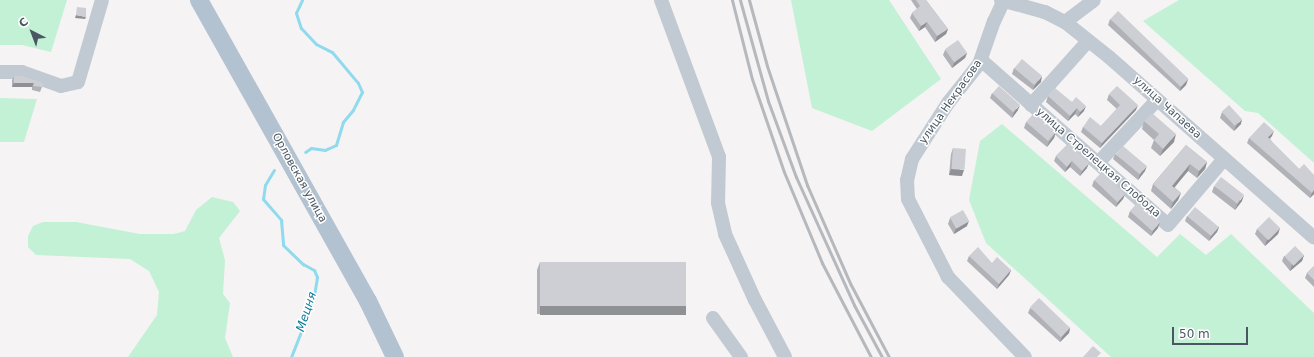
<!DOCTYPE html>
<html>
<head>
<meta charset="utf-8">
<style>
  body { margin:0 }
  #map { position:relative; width:1314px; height:357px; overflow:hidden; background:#f5f3f3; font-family:"DejaVu Sans",sans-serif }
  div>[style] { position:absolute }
  .green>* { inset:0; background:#c3f1d5 }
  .stream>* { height:3px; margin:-1.5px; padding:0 1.5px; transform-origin:1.5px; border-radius:1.5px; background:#90daee }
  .minor>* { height:14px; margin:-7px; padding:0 7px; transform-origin:7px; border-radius:7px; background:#c1cad2 }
  .major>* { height:18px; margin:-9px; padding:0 9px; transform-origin:9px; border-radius:9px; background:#b3c2d1 }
  .rail>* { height:3px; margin:-1.5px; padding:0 1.5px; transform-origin:1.5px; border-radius:1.5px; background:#b5b8bd }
  .wall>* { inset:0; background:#b0b2b7 }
  .shaded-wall>* { inset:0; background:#909195; transform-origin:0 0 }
  .building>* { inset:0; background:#cdcfd5; transform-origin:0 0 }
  span { translate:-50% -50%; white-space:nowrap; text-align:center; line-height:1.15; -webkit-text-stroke:3px #fff; paint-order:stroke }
  .street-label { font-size:11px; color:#4a5661 }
  .water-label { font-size:12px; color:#0c7c9b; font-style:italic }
  .north { position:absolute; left:12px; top:12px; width:40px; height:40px; -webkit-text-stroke:3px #fff; paint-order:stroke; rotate:318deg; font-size:11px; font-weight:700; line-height:16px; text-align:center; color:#4a5661 }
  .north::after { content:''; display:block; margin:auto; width:14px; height:18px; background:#4a5661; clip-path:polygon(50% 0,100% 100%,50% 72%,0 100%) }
  .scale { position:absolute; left:1172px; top:327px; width:76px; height:18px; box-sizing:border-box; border:2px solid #4a5661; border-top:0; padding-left:5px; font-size:12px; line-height:14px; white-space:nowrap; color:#4a5661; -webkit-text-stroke:3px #fff; paint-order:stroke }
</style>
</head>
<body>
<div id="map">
  <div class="green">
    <div style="clip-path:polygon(0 0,67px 0,51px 52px,22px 45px,0 45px)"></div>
    <div style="clip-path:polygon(791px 0,889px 0,941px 79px,872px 131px,812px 108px)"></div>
    <div style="clip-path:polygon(1179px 0,1314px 0,1314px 163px,1258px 113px,1245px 111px,1143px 21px)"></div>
    <div style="clip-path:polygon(0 98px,37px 99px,24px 142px,0 142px)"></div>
    <div style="clip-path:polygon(1002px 124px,1157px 257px,1180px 234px,1206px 255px,1231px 234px,1314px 313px,1314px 357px,1111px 357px,986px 243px,969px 200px,980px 141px)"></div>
    <div style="clip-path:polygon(212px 197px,233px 202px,240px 211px,219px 238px,225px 260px,223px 294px,230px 303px,225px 338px,233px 357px,128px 357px,157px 315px,159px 292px,149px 271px,130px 259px,36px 255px,28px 247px,28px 236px,33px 226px,43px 222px,76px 222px,140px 234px,174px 234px,185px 231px,196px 210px)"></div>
  </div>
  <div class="stream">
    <div style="left:302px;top:0;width:14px;rotate:115deg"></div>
    <div style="left:296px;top:13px;width:16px;rotate:72deg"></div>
    <div style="left:301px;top:28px;width:22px;rotate:47deg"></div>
    <div style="left:316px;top:44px;width:18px;rotate:27deg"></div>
    <div style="left:332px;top:52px;width:40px;rotate:50deg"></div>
    <div style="left:358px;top:83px;width:10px;rotate:66deg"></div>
    <div style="left:362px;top:92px;width:20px;rotate:117deg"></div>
    <div style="left:353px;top:110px;width:16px;rotate:130deg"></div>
    <div style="left:343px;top:122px;width:24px;rotate:107deg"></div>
    <div style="left:336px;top:145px;width:12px;rotate:156deg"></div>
    <div style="left:325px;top:150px;width:14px;rotate:-172deg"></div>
    <div style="left:311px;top:148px;width:7px;rotate:146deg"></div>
    <div style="left:274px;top:170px;width:17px;rotate:121deg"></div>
    <div style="left:265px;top:185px;width:14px;rotate:98deg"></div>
    <div style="left:263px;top:199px;width:28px;rotate:49deg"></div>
    <div style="left:281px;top:220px;width:25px;rotate:85deg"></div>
    <div style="left:283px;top:245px;width:28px;rotate:44deg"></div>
    <div style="left:303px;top:264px;width:13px;rotate:29deg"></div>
    <div style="left:314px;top:270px;width:8px;rotate:67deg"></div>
    <div style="left:317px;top:277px;width:24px;rotate:99deg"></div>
    <div style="left:313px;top:301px;width:60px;rotate:111.4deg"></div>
  </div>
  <div class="minor">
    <div style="left:661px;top:0;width:167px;rotate:69.7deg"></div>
    <div style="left:719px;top:157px;width:46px;rotate:91.2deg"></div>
    <div style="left:718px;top:203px;width:32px;rotate:77deg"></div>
    <div style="left:725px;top:234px;width:72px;rotate:65.6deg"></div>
    <div style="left:755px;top:300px;width:64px;rotate:62.2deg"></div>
    <div style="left:1001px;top:0;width:46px;rotate:15.3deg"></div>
    <div style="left:1045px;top:12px;width:22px;rotate:27deg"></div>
    <div style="left:1065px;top:22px;width:56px;rotate:38.5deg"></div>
    <div style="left:1109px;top:57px;width:273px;rotate:41.4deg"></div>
    <div style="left:1004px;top:0;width:23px;rotate:115deg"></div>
    <div style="left:994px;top:21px;width:46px;rotate:109.2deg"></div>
    <div style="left:979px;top:64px;width:50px;rotate:128.5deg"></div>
    <div style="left:948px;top:103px;width:67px;rotate:122.7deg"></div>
    <div style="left:912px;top:159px;width:22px;rotate:103deg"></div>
    <div style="left:907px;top:180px;width:19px;rotate:87deg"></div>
    <div style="left:908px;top:199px;width:88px;rotate:62.9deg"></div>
    <div style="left:948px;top:277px;width:111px;rotate:46.1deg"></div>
    <div style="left:1065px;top:22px;width:36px;rotate:-37deg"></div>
    <div style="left:981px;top:60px;width:249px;rotate:41.4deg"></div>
    <div style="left:1168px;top:225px;width:87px;rotate:-49.7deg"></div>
    <div style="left:0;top:72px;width:22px"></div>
    <div style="left:22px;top:72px;width:41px;rotate:19.7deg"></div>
    <div style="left:61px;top:86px;width:17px;rotate:-13deg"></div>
    <div style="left:78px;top:82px;width:85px;rotate:-73.7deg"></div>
    <div style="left:1031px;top:105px;width:86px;rotate:-48.3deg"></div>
    <div style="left:1098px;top:163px;width:86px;rotate:-46.9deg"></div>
    <div style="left:713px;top:318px;width:48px;rotate:54.3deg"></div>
  </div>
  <div class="major">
    <div style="left:199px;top:0;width:345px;rotate:60.7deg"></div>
    <div style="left:368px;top:301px;width:62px;rotate:64.3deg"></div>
  </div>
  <div class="rail">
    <div style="left:732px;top:0;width:81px;rotate:75.8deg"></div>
    <div style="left:752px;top:79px;width:98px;rotate:71deg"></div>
    <div style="left:784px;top:172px;width:99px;rotate:67.3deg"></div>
    <div style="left:822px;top:263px;width:106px;rotate:62.5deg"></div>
    <div style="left:740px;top:0;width:105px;rotate:74.5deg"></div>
    <div style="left:768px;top:101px;width:81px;rotate:69.8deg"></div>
    <div style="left:796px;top:177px;width:141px;rotate:65.6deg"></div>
    <div style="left:854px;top:305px;width:59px;rotate:61.7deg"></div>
    <div style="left:749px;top:0;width:68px;rotate:74.7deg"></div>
    <div style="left:767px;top:66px;width:126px;rotate:71.4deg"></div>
    <div style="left:807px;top:185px;width:109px;rotate:66.3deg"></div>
    <div style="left:851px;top:285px;width:81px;rotate:62.2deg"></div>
  </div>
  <div class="wall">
    <div style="clip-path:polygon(911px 0,926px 0,948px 29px,946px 34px,935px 42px,925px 27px,919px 31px,910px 18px,912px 13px,917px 9px)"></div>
    <div style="clip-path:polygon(1110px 19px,1188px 79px,1186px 85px,1180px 91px,1108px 25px)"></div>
    <div style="clip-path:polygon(945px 50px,967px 53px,965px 58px,952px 68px,943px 55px)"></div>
    <div style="clip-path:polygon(1014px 68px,1041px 82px,1033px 90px,1012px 74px)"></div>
    <div style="clip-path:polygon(14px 76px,42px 87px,40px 92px,32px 90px,32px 87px,12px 87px,12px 80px)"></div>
    <div style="clip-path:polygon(992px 93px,1018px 110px,1012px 118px,990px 98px)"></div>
    <div style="clip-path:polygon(1109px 94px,1136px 110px,1100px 148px,1081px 132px,1083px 127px,1101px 126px,1117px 109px,1107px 100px)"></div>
    <div style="clip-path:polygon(1048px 96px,1072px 102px,1084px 111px,1078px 117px,1075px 114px,1068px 121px,1046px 102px)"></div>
    <div style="clip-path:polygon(1222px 112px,1241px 124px,1234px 131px,1220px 118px)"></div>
    <div style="clip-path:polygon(1144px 121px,1174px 142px,1160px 156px,1151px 148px,1154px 140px,1142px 129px)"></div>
    <div style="clip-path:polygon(1026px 122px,1056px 132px,1054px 138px,1047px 147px,1024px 128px)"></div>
    <div style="clip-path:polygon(1272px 136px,1270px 139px,1273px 143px,1299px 169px,1314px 175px,1314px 194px,1310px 198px,1247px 143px,1249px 138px)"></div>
    <div style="clip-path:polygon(1069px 143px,1087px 168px,1080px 176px,1070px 167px,1065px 172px,1054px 161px,1056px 156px)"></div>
    <div style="clip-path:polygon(1186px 145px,1207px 162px,1205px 169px,1197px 178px,1188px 171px,1174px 187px,1181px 193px,1178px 200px,1171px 209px,1151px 191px,1153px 184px)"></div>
    <div style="clip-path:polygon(953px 148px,962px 176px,949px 175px,951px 154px)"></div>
    <div style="clip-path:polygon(1115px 154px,1145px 171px,1138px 180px,1113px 159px)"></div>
    <div style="clip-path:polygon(1094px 180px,1125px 194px,1123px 199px,1116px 207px,1092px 186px)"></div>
    <div style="clip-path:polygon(1214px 186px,1242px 201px,1235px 210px,1212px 192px)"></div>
    <div style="clip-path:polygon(1130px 211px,1158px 228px,1151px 236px,1128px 217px)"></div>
    <div style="clip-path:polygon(1187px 216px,1219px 227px,1217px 232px,1209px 241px,1185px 221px)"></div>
    <div style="clip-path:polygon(950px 218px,967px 226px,954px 234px,948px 224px)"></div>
    <div style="clip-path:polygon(1280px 228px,1278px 234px,1265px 246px,1255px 234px,1257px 229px)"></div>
    <div style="clip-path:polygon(1304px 255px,1302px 261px,1290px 271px,1282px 261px,1284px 256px)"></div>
    <div style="clip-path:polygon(969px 256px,1011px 270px,1009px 275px,997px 289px,967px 261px)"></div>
    <div style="clip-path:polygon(540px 262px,683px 314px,537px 314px,537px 270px)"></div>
    <div style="clip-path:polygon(1314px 266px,1314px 287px,1305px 278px,1307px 273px)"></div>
    <div style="clip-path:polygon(1030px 308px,1070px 328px,1069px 333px,1060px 342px,1028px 313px)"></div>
  </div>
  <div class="shaded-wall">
    <div style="clip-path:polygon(76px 15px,86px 17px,85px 19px,75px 18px)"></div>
    <div style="clip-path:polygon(927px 22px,925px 27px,919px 31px,921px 26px)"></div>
    <div style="clip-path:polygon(948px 29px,946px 34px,935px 42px,937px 36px)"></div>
    <div style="clip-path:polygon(967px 53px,965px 58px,952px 68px,954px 63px)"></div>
    <div style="clip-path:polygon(1042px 76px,1041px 82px,1033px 90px,1035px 85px)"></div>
    <div style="clip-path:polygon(1188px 79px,1186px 85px,1180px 91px,1181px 86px)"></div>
    <div style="clip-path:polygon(14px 83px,34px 83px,32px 87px,12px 87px)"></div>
    <div style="clip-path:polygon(1020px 105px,1018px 110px,1012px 118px,1014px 112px)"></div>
    <div style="clip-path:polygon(1138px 105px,1136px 110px,1100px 148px,1102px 143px)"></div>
    <div style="clip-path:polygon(1086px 106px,1084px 111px,1078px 117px,1080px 112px)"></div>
    <div style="clip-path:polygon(1077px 108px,1075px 114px,1068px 121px,1070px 116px)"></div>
    <div style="clip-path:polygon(1242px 119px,1241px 124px,1234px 131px,1236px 126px)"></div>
    <div style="clip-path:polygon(1274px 131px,1272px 136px,1266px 142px,1268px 137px)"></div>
    <div style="clip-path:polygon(1056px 132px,1054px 138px,1047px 147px,1049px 142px)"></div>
    <div style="clip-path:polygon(1176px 134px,1174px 142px,1160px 156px,1163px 149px)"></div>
    <div style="clip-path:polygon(1072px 161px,1070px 167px,1065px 172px,1067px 167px)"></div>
    <div style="clip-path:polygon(1207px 162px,1205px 169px,1197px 178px,1199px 171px)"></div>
    <div style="clip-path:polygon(1089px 163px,1087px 168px,1080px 176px,1082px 171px)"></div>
    <div style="clip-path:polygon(1190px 164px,1188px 171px,1170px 193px,1172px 186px)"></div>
    <div style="clip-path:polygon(1147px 166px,1145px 171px,1138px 180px,1140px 174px)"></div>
    <div style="clip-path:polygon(951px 169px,964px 170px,962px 176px,949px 175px)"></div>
    <div style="clip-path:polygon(1314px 190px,1314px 194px,1310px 198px,1312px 193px)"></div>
    <div style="clip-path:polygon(1181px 193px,1178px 200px,1171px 209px,1173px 202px)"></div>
    <div style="clip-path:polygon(1125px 194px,1123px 199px,1116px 207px,1118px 202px)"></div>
    <div style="clip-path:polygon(1244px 195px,1242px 201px,1235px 210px,1237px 205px)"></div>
    <div style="clip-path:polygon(969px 221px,967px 226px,954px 234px,956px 228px)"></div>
    <div style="clip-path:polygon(1160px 222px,1158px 228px,1151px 236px,1153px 231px)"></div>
    <div style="clip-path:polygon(1219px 227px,1217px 232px,1209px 241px,1211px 236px)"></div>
    <div style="clip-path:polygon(1280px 228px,1278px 234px,1265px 246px,1267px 240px)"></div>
    <div style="clip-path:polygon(1304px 255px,1302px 261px,1290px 271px,1292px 265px)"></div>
    <div style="clip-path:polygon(1011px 270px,1009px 275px,997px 289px,999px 284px)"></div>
    <div style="left:540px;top:306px;width:146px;height:9px"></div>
    <div style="clip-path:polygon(1070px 328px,1069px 333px,1060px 342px,1062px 337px)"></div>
  </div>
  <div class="building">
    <div style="clip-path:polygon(916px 0,926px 0,948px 29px,937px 36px,927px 22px,921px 26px,912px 13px,920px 6px)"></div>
    <div style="clip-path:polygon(77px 7px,86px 8px,86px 17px,76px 15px)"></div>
    <div style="left:1118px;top:11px;width:98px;height:11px;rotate:44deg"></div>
    <div style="left:958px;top:40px;width:16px;height:16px;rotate:55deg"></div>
    <div style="left:1022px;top:59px;width:26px;height:12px;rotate:40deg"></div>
    <div style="clip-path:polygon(14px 76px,22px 76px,43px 83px,42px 87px,33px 86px,34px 83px,14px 83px)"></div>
    <div style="left:999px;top:86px;width:28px;height:10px;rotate:42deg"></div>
    <div style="clip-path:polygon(1117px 86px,1138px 105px,1102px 143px,1083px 127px,1090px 117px,1101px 126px,1120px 105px,1109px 94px)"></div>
    <div style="clip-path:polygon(1055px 88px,1072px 102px,1076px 97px,1086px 106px,1080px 112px,1077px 108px,1070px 116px,1048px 96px)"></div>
    <div style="left:1229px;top:105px;width:19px;height:10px;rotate:47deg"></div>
    <div style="left:1034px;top:113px;width:29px;height:12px;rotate:41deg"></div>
    <div style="clip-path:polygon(1152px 113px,1176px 134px,1163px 149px,1154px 140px,1159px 134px,1144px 121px)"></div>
    <div style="clip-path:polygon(1264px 122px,1274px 131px,1268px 137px,1273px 143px,1299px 169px,1304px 164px,1314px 175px,1314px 190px,1312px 193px,1249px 138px)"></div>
    <div style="clip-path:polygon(1069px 143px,1089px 163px,1082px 171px,1072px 161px,1067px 167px,1056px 156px)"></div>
    <div style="clip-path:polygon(1186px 145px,1207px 162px,1199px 171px,1190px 164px,1172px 186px,1181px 193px,1173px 202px,1153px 184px)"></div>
    <div style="left:1123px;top:146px;width:31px;height:11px;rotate:40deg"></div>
    <div style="left:953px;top:148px;width:13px;height:21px;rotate:4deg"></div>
    <div style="left:1102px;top:172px;width:32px;height:11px;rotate:44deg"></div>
    <div style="left:1221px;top:177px;width:29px;height:11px;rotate:38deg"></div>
    <div style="left:1138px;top:202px;width:30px;height:12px;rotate:42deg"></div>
    <div style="left:1195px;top:207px;width:31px;height:12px;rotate:40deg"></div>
    <div style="left:963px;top:210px;width:13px;height:15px;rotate:61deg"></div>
    <div style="left:1269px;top:217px;width:16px;height:17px;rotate:45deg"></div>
    <div style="left:1295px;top:246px;width:13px;height:15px;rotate:45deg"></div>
    <div style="clip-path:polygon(978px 247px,992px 263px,997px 257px,1011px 270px,999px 284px,969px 256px)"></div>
    <div style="left:540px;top:262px;width:146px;height:44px"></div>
    <div style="clip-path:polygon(1314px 266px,1314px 280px,1307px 273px)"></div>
    <div style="left:1039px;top:298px;width:43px;height:13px;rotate:44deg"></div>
    <div style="clip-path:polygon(1093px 346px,1101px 353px,1097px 357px,1083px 357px)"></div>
  </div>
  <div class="street-label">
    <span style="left:951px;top:102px;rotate:-55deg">улица Некрасова</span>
    <span style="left:1167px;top:108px;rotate:42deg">улица Чапаева</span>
    <span style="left:1098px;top:163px;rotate:41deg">улица Стрелецкая Слобода</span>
    <span style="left:299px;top:178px;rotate:61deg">Орловская улица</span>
  </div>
  <div class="water-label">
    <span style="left:307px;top:312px;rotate:-72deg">Мецня</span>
  </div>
  <div class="north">С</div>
  <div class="scale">50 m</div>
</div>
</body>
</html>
